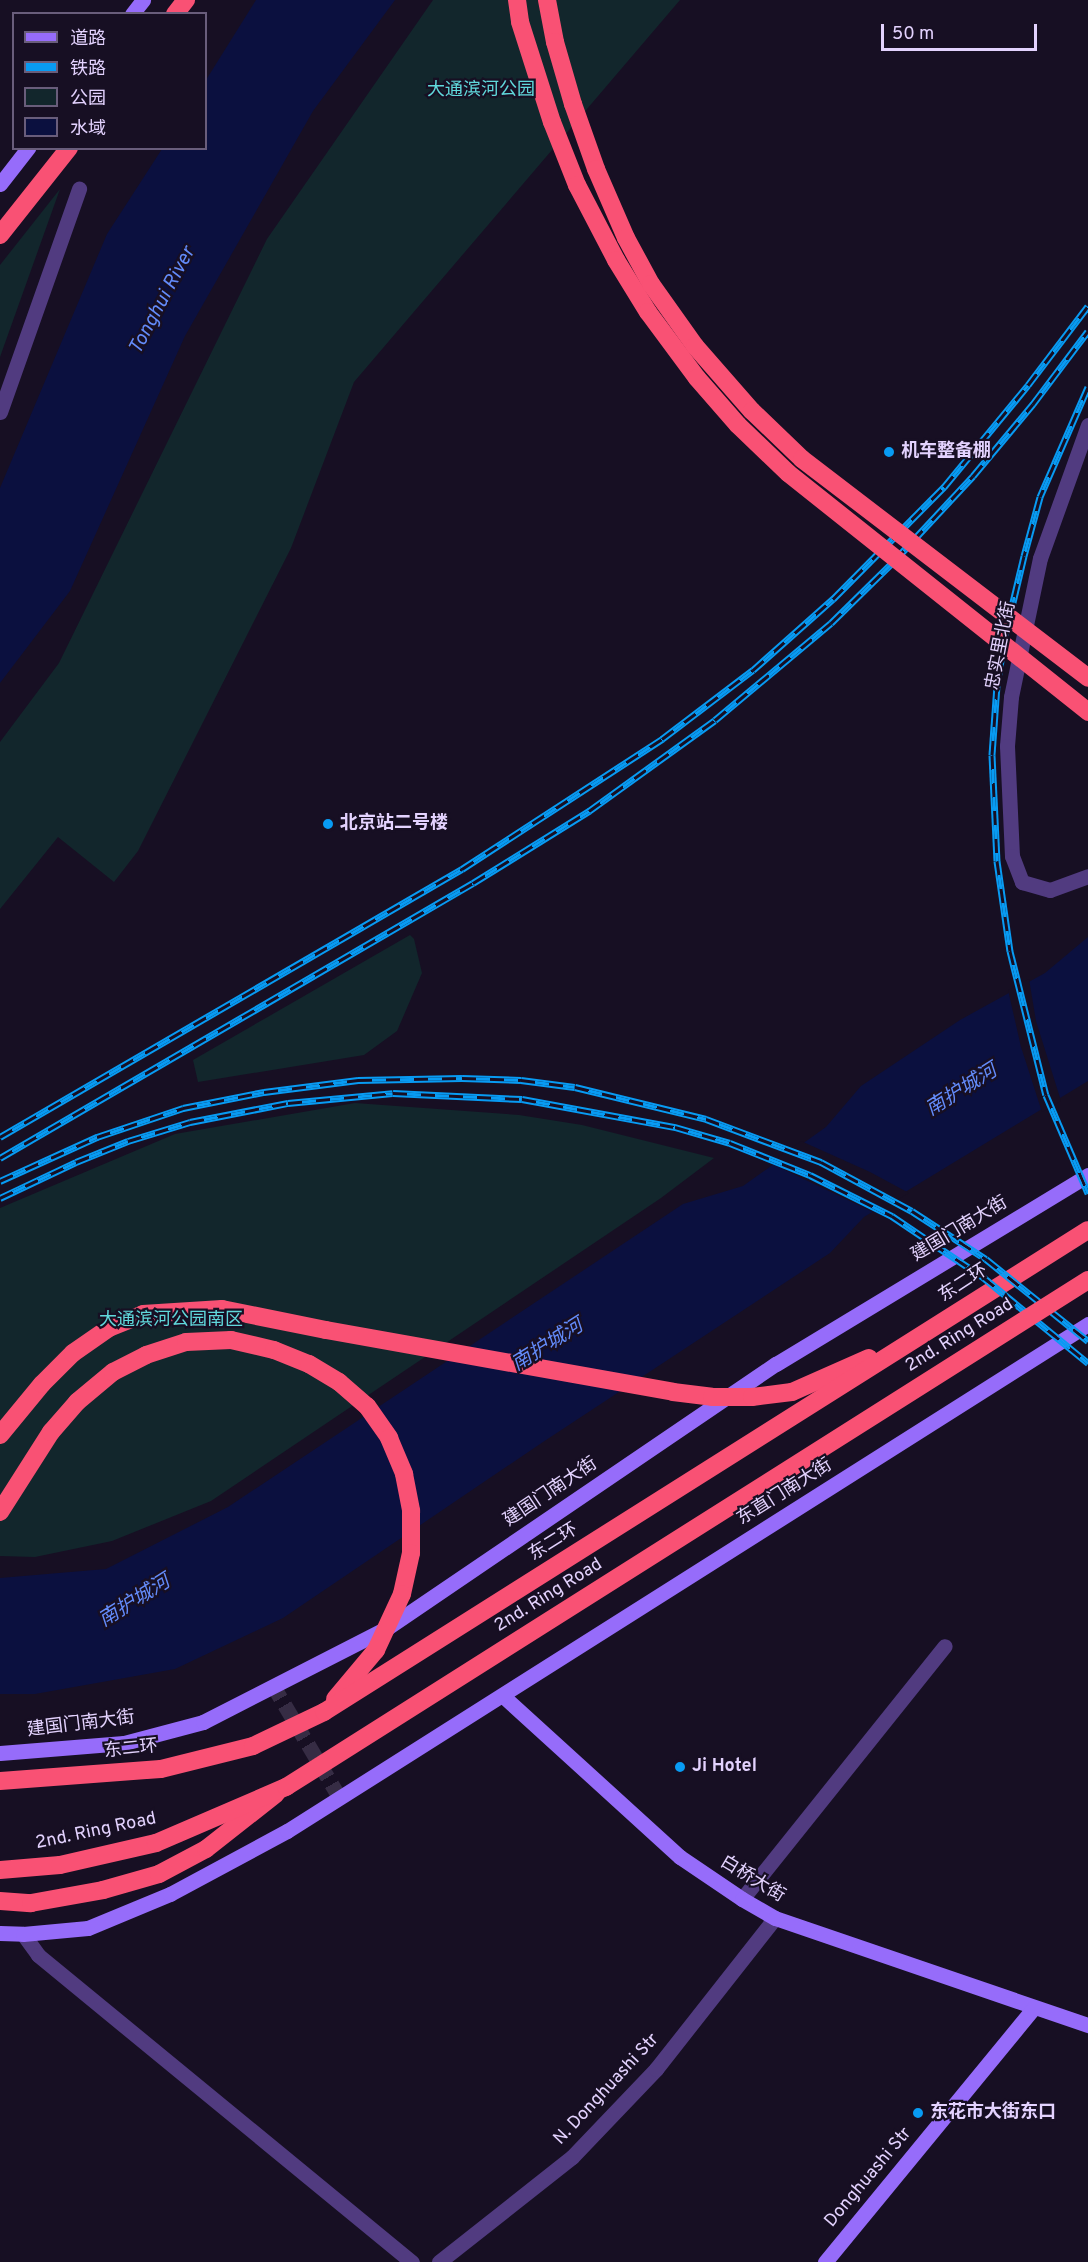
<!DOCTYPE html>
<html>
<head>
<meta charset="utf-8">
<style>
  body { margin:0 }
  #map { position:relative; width:1088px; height:2262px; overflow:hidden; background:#170f23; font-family:Overpass,"Noto Sans SC",sans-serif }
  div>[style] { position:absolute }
  .green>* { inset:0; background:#12262c }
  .water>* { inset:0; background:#0b103f }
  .pier>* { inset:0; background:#170f23 }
  .secondary-tunnel>* { height:15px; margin-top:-7.5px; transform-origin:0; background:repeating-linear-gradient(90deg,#362c44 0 15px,transparent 0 23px) }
  .street>* { height:15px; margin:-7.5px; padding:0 7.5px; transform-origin:7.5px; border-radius:7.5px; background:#513b80 }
  .secondary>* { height:15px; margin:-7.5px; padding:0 7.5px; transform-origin:7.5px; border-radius:7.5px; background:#966cfa }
  .highway>* { height:18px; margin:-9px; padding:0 9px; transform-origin:9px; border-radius:9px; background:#f95174 }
  .rail>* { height:7px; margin-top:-3.5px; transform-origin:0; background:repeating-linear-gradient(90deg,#170f23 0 14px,#089bf3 0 28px); box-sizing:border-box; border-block:2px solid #089bf3 }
  .highway-bridge>* { height:18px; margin:-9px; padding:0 9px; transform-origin:9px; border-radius:9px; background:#f95174 }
  .dots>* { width:16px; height:16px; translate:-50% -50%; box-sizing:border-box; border:3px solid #170f23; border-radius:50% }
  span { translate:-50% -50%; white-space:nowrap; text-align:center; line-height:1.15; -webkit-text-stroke:4.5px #170f23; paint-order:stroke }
  .park-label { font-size:18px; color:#60d8db }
  .poi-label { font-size:18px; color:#e3d2fe; font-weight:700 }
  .left { translate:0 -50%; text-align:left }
  .street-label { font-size:18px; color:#e3d2fe }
  .water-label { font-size:20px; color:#638bfa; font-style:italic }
  .legend { position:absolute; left:12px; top:12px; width:195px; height:138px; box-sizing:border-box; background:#170f23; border:2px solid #695d7b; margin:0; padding:8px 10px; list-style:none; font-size:18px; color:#e3d2fe }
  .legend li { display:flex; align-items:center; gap:12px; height:30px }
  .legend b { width:30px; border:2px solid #695d7b }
  .scale { position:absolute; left:881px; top:24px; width:156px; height:27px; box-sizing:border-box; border:3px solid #e3d2fe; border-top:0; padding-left:8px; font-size:18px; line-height:21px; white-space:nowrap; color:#e3d2fe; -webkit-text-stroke:4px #170f23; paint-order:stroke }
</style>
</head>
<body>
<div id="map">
  <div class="green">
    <div style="clip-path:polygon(433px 0,680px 0,354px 382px,291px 548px,138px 851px,114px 882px,58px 837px,0 909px,0 742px,59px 663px,267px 239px)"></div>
    <div style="clip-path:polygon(60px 189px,0 357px,0 265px)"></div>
    <div style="clip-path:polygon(410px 935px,414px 939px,422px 973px,397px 1031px,364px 1055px,198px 1082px,193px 1060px)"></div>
    <div style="clip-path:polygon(355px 1103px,519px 1115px,582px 1125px,714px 1158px,661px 1198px,211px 1501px,112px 1541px,35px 1557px,0 1556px,0 1208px,175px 1134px)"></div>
  </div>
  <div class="water">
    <div style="clip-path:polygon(256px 0,395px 0,313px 111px,185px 336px,70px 591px,0 683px,0 488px,107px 234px,162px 149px,206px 148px,206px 80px)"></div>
    <div style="clip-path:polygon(1088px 937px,1088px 1081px,864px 1217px,830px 1253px,543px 1442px,283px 1618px,175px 1669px,35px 1694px,0 1694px,0 1578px,106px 1569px,228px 1507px,683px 1204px,743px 1186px,826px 1127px,861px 1086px,960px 1020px,1045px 973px)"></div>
  </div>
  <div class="pier">
    <div style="clip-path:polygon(1029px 979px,1036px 1021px,1061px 1101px,1042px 1112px,1021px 1047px,1008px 990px)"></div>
    <div style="clip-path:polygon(801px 1141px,870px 1172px,909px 1193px,875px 1213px,770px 1163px)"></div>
  </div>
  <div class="secondary-tunnel">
    <div style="left:273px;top:1685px;width:131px;rotate:59.3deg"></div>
  </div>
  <div class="street">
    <div style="left:0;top:412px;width:237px;rotate:-70.5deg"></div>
    <div style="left:1088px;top:425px;width:141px;rotate:109.8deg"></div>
    <div style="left:1040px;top:558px;width:142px;rotate:101.8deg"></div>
    <div style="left:1011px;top:697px;width:49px;rotate:94.7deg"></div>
    <div style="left:1007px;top:746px;width:110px;rotate:87.4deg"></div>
    <div style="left:1012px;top:856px;width:28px;rotate:69deg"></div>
    <div style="left:1022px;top:882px;width:29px;rotate:16deg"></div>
    <div style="left:1050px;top:890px;width:40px;rotate:-20.2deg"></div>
    <div style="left:742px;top:1899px;width:324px;rotate:-51.3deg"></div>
    <div style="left:23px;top:1934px;width:26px;rotate:54deg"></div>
    <div style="left:38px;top:1955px;width:484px;rotate:39.4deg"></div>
    <div style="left:439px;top:2262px;width:169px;rotate:-38.3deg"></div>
    <div style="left:572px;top:2157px;width:122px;rotate:-46.3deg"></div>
    <div style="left:656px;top:2069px;width:192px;rotate:-51.8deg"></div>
  </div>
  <div class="secondary">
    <div style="left:132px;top:14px;width:18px;rotate:-52deg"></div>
    <div style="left:0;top:184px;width:46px;rotate:-52.1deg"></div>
    <div style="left:503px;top:1696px;width:239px;rotate:42.3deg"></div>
    <div style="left:680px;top:1857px;width:75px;rotate:34.1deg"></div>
    <div style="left:742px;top:1899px;width:38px;rotate:30deg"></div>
    <div style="left:775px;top:1918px;width:331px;rotate:18.9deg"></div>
    <div style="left:0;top:1753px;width:124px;rotate:-4.6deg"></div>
    <div style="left:124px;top:1743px;width:82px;rotate:-14.9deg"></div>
    <div style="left:203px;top:1722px;width:207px;rotate:-27.1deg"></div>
    <div style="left:387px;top:1628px;width:470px;rotate:-34.2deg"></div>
    <div style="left:776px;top:1364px;width:365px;rotate:-31.2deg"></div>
    <div style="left:0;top:1933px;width:23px;rotate:2deg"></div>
    <div style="left:23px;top:1934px;width:65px;rotate:-5.3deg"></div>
    <div style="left:88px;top:1928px;width:89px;rotate:-22.5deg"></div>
    <div style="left:170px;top:1894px;width:133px;rotate:-28.3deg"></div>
    <div style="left:287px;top:1831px;width:948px;rotate:-32.33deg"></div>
    <div style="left:825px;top:2262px;width:329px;rotate:-50.6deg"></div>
  </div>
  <div class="highway">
    <div style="left:517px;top:0;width:22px;rotate:82deg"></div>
    <div style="left:520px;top:22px;width:105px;rotate:72.3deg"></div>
    <div style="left:552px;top:122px;width:68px;rotate:68.4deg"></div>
    <div style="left:577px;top:185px;width:85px;rotate:62.5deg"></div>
    <div style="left:616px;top:260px;width:61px;rotate:58.4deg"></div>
    <div style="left:648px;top:312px;width:82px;rotate:53.4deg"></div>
    <div style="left:697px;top:378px;width:62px;rotate:48.9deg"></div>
    <div style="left:547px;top:0;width:43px;rotate:79.2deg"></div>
    <div style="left:555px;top:42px;width:65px;rotate:73.8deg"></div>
    <div style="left:573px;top:104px;width:69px;rotate:70.5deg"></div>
    <div style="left:596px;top:169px;width:75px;rotate:66.5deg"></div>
    <div style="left:626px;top:238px;width:52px;rotate:61.5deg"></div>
    <div style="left:651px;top:284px;width:76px;rotate:54.6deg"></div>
    <div style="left:695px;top:346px;width:86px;rotate:48.8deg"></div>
    <div style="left:175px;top:14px;width:18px;rotate:-52deg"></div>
    <div style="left:0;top:235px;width:111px;rotate:-51.6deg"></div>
    <div style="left:792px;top:1392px;width:84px;rotate:-23.8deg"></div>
    <div style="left:0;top:1435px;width:66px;rotate:-50.5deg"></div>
    <div style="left:42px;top:1384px;width:44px;rotate:-45deg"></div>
    <div style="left:73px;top:1353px;width:44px;rotate:-34.8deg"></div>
    <div style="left:109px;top:1328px;width:37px;rotate:-22deg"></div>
    <div style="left:143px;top:1314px;width:79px;rotate:-3.6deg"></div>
    <div style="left:222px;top:1309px;width:106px;rotate:11.4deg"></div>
    <div style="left:0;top:1512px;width:95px;rotate:-57.5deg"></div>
    <div style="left:51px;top:1432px;width:40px;rotate:-49deg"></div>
    <div style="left:77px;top:1402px;width:47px;rotate:-39.8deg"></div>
    <div style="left:113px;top:1372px;width:37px;rotate:-27deg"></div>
    <div style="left:146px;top:1355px;width:42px;rotate:-18deg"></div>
    <div style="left:186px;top:1342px;width:45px;rotate:-2.5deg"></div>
    <div style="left:231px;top:1340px;width:44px;rotate:13.1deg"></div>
    <div style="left:274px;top:1350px;width:38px;rotate:22deg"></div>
    <div style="left:335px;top:1699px;width:64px;rotate:-50.1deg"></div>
    <div style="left:0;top:1781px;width:161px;rotate:-4.3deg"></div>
    <div style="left:161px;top:1769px;width:95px;rotate:-14deg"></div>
    <div style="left:253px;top:1746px;width:79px;rotate:-25.6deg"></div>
    <div style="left:324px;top:1712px;width:903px;rotate:-32.25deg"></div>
    <div style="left:0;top:1901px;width:31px;rotate:4deg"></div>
    <div style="left:31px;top:1903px;width:73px;rotate:-10.2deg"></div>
    <div style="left:103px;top:1890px;width:58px;rotate:-15.9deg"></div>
    <div style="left:159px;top:1874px;width:53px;rotate:-28deg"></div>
    <div style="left:206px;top:1849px;width:89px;rotate:-38.2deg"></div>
  </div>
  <div class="rail">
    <div style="left:1088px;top:387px;width:120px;rotate:113.6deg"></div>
    <div style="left:1040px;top:497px;width:61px;rotate:105.2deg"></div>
    <div style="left:1024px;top:556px;width:82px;rotate:103.4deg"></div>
    <div style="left:1005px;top:636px;width:50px;rotate:99.3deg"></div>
    <div style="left:997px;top:685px;width:70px;rotate:94.1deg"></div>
    <div style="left:992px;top:755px;width:106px;rotate:87.3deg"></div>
    <div style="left:997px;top:861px;width:91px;rotate:81.8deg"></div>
    <div style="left:1010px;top:951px;width:148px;rotate:76deg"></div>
    <div style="left:1046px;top:1095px;width:107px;rotate:66.8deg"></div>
    <div style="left:0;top:1137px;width:534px;rotate:-30.12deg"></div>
    <div style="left:462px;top:869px;width:239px;rotate:-33deg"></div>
    <div style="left:662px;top:739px;width:114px;rotate:-37.2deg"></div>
    <div style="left:753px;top:670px;width:107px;rotate:-41.6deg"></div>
    <div style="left:833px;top:599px;width:158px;rotate:-45.3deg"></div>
    <div style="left:944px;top:487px;width:132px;rotate:-50.5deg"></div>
    <div style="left:1028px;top:385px;width:99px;rotate:-52.8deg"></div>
    <div style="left:0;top:1158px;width:547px;rotate:-30.17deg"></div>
    <div style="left:473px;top:883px;width:137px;rotate:-31.8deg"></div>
    <div style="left:589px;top:811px;width:155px;rotate:-35.8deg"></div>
    <div style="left:715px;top:720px;width:151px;rotate:-39.9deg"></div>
    <div style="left:831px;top:623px;width:88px;rotate:-44.5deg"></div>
    <div style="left:894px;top:561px;width:116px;rotate:-47.1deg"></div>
    <div style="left:973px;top:476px;width:94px;rotate:-50.2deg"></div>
    <div style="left:1033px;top:404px;width:91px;rotate:-53deg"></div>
    <div style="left:0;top:1181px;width:107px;rotate:-24.4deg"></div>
    <div style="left:97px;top:1137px;width:91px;rotate:-18.6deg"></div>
    <div style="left:183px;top:1108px;width:83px;rotate:-11.2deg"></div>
    <div style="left:264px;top:1092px;width:95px;rotate:-7.3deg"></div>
    <div style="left:358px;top:1080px;width:104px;rotate:-1.1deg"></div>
    <div style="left:462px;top:1078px;width:59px;rotate:1.9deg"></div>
    <div style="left:521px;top:1080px;width:54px;rotate:7.4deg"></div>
    <div style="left:575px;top:1087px;width:135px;rotate:13.7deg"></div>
    <div style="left:706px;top:1119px;width:123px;rotate:20.5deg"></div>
    <div style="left:821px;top:1162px;width:103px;rotate:28.3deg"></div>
    <div style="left:912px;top:1211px;width:88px;rotate:33deg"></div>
    <div style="left:986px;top:1259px;width:131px;rotate:38.8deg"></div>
    <div style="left:0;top:1198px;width:84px;rotate:-25.3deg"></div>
    <div style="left:76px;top:1162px;width:56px;rotate:-22deg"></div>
    <div style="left:128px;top:1141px;width:65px;rotate:-17deg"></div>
    <div style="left:190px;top:1122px;width:100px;rotate:-11deg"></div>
    <div style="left:288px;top:1103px;width:105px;rotate:-5.4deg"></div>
    <div style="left:393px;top:1093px;width:129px;rotate:2.7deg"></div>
    <div style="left:522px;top:1099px;width:156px;rotate:10.4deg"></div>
    <div style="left:675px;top:1127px;width:57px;rotate:16.2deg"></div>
    <div style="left:730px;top:1143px;width:86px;rotate:21.8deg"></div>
    <div style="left:810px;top:1175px;width:92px;rotate:26.6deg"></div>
    <div style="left:892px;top:1216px;width:48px;rotate:34deg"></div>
    <div style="left:932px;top:1243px;width:61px;rotate:33.7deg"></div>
    <div style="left:983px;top:1277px;width:136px;rotate:39.3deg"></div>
  </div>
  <div class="highway-bridge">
    <div style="left:752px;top:411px;width:69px;rotate:43.8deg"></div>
    <div style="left:802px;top:459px;width:360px;rotate:37.4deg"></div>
    <div style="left:738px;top:425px;width:69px;rotate:43.8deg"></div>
    <div style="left:788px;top:473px;width:384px;rotate:38.5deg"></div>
    <div style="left:326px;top:1330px;width:352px;rotate:10.1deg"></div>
    <div style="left:673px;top:1392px;width:39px;rotate:7deg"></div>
    <div style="left:712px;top:1397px;width:40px"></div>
    <div style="left:752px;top:1397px;width:40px;rotate:-7.1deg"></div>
    <div style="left:309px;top:1364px;width:35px;rotate:31deg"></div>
    <div style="left:339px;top:1382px;width:37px;rotate:41deg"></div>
    <div style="left:367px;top:1406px;width:39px;rotate:55deg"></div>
    <div style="left:389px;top:1438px;width:39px;rotate:67deg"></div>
    <div style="left:404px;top:1474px;width:38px;rotate:79deg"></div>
    <div style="left:411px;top:1511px;width:42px;rotate:90deg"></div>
    <div style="left:411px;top:1553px;width:42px;rotate:102.4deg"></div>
    <div style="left:402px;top:1594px;width:62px;rotate:114.9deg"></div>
    <div style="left:0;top:1870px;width:60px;rotate:-4.8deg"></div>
    <div style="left:60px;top:1865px;width:98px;rotate:-12.9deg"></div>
    <div style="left:156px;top:1843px;width:142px;rotate:-23.3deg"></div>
    <div style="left:286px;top:1787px;width:949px;rotate:-32.3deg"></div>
  </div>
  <div class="dots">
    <div style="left:889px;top:452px;background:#089bf3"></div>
    <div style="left:328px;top:824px;background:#089bf3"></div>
    <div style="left:680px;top:1767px;background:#089bf3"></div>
    <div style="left:918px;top:2113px;background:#089bf3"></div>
  </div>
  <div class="park-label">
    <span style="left:481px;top:91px">大通滨河公园</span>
    <span style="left:171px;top:1321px">大通滨河公园南区</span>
  </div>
  <div class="poi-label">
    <span class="left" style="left:901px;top:452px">机车整备棚</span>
    <span class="left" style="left:340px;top:824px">北京站二号楼</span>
    <span class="left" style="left:692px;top:1767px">Ji Hotel</span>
    <span class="left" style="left:930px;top:2113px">东花市大街东口</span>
  </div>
  <div class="street-label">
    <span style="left:1002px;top:646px;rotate:-79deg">忠实里北街</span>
    <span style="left:960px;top:1230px;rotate:-31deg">建国门南大街</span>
    <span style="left:964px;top:1284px;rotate:-33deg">东二环</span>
    <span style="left:960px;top:1336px;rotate:-32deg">2nd. Ring Road</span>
    <span style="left:551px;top:1493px;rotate:-34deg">建国门南大街</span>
    <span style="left:785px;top:1493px;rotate:-32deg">东直门南大街</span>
    <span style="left:554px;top:1543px;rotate:-32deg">东二环</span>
    <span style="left:549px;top:1596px;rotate:-32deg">2nd. Ring Road</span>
    <span style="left:81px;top:1725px;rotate:-7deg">建国门南大街</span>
    <span style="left:131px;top:1750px;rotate:-6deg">东二环</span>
    <span style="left:96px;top:1832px;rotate:-12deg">2nd. Ring Road</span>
    <span style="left:752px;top:1880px;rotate:31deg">白桥大街</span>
    <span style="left:607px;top:2090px;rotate:-47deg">N. Donghuashi Str</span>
    <span style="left:869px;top:2178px;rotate:-50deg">Donghuashi Str</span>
  </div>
  <div class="water-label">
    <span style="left:163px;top:301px;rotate:-62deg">Tonghui River</span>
    <span style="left:962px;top:1091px;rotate:-32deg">南护城河</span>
    <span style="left:548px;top:1346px;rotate:-32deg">南护城河</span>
    <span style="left:135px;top:1602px;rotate:-32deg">南护城河</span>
  </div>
  <ul class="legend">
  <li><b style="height:8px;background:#966cfa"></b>道路</li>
  <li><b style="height:8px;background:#089bf3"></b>铁路</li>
  <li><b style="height:16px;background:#12262c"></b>公园</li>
  <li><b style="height:16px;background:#0b103f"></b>水域</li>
  </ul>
  <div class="scale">50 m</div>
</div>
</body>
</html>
